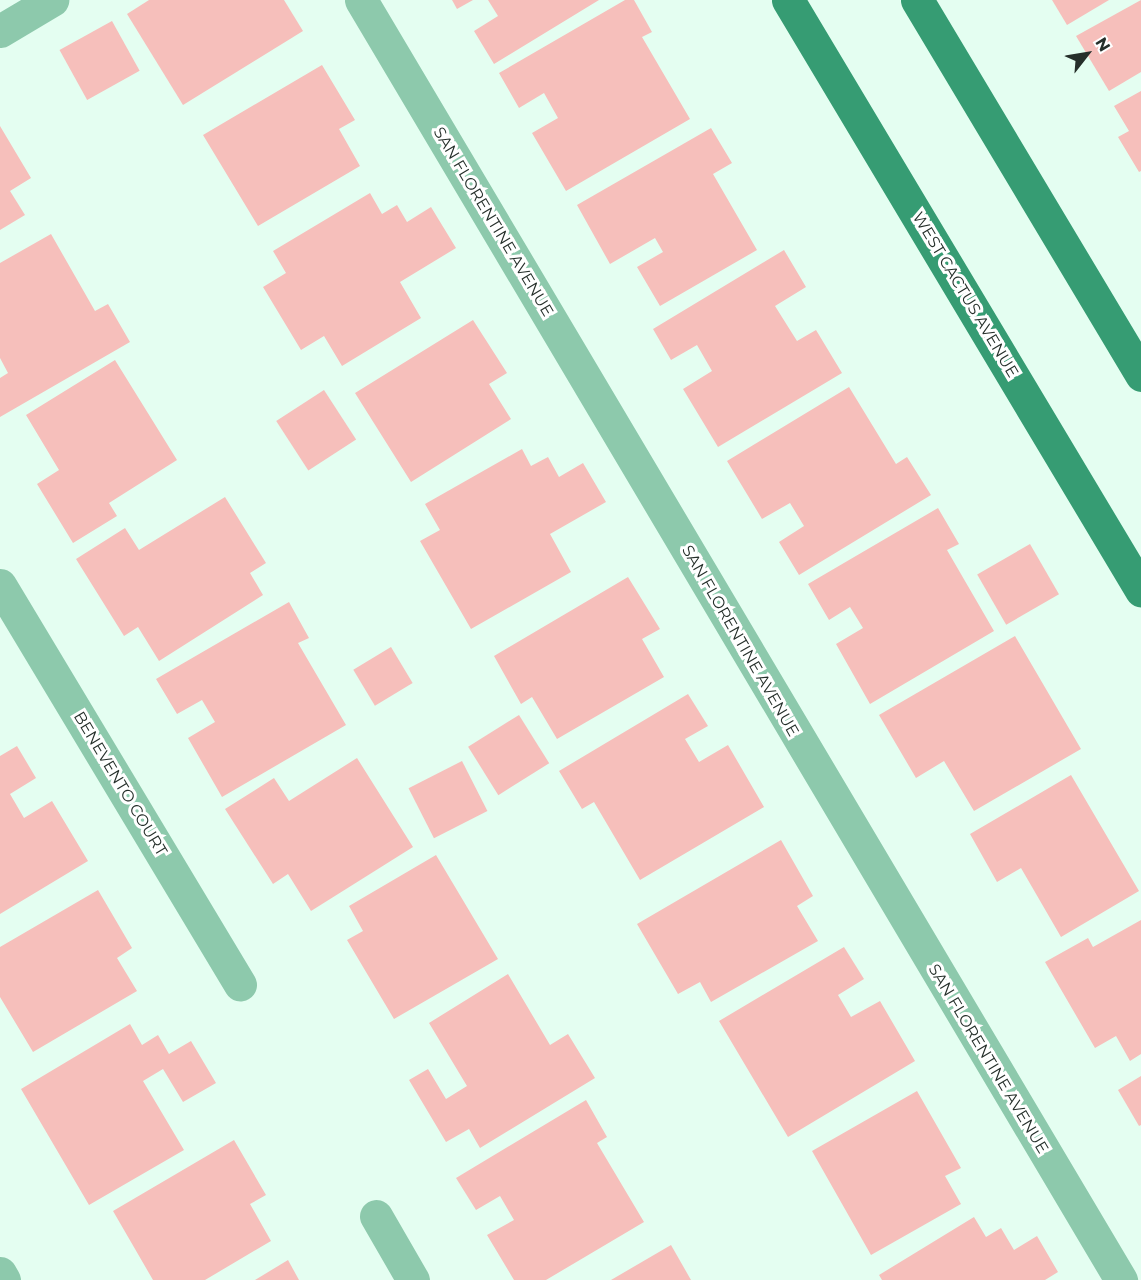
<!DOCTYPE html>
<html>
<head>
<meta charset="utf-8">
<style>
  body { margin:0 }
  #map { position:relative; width:1141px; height:1280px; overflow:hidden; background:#e4fef1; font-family:Montserrat,sans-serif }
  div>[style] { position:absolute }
  .building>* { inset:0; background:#f6bfbb; transform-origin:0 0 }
  .minor>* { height:33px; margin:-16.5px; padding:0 16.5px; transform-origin:16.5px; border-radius:16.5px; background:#8dc9ac }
  .primary>* { height:33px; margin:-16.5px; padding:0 16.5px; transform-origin:16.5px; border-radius:16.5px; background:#369c73 }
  span { translate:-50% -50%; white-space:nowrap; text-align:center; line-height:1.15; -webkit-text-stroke:6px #fff; paint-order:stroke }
  .street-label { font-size:16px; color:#252f2a }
  .north { position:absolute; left:1057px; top:24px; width:60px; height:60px; -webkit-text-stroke:4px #fff; paint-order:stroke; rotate:59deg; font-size:16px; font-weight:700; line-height:24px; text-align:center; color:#252f2a }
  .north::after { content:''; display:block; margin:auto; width:21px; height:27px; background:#252f2a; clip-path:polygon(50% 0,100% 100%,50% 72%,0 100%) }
</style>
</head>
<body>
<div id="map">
  <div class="building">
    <div style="clip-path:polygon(149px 0,284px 0,303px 31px,183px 105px,127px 14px)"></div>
    <div style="clip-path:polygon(452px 0,473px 0,457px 9px)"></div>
    <div style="clip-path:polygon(488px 0,599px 0,494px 64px,474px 31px,498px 16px)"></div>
    <div style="clip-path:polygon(625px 0,634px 0,652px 32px,642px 37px,690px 119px,566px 191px,532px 133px,558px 118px,544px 93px,519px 108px,499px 73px)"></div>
    <div style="clip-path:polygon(1052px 0,1109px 0,1067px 25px)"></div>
    <div style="clip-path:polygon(1141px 0,1141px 72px,1109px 91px,1076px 36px)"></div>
    <div style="left:112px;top:21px;width:57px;height:60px;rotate:61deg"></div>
    <div style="clip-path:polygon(322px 65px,355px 120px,339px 129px,360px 166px,258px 226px,203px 135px)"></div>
    <div style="clip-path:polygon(1141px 91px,1141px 171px,1139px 172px,1118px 137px,1129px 131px,1114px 106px)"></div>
    <div style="clip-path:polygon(0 126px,31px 178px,10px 191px,25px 215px,0 230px)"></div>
    <div style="clip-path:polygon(711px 128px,732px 163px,713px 174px,757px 250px,660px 306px,637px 267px,663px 252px,655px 238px,610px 264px,577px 205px)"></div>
    <div style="clip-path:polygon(370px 193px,382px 214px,397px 205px,407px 222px,431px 207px,456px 248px,400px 282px,421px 318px,342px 366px,324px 336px,301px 350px,263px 287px,286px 273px,273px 251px)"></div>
    <div style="clip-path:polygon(51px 234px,95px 311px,108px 304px,130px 342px,0 417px,0 378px,8px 373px,0 358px,0 263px)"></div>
    <div style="clip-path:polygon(784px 250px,806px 287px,775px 306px,797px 341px,816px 330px,842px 373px,718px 447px,683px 389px,712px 371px,697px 345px,671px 360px,653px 329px)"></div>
    <div style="clip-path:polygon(473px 320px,507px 373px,489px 384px,511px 419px,411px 482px,355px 393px)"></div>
    <div style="clip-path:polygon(115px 360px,177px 460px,109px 503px,117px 516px,73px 543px,37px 484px,59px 470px,26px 415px)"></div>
    <div style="clip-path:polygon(849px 387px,896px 464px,907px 457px,931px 495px,799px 575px,779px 542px,804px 526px,790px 503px,762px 519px,727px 461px)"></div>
    <div style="left:324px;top:390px;width:59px;height:57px;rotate:57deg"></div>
    <div style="clip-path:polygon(522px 449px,531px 466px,548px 457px,559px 477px,583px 463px,606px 502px,550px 534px,571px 572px,471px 629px,420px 541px,440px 530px,425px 504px)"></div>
    <div style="clip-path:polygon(225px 497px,266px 563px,250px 573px,263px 595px,159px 661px,138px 627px,124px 636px,76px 559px,125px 528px,139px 550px)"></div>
    <div style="clip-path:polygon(938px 508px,959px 544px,947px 550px,994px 631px,870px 704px,836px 644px,863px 628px,850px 607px,829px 620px,808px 584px)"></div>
    <div style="left:1030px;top:544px;width:58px;height:61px;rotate:60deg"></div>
    <div style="clip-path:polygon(628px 577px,660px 629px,642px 639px,664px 677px,557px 739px,532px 697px,521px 704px,494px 656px)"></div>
    <div style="clip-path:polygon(289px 602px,309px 638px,298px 643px,346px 725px,222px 797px,188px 738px,215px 722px,202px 700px,177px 714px,156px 679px)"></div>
    <div style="clip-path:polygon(1015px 636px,1081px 749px,974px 811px,944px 761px,916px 778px,879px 715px)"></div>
    <div style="left:391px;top:647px;width:42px;height:44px;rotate:59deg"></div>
    <div style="clip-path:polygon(688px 694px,708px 726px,685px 739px,699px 762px,728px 745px,764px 807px,640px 880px,594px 802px,582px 809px,559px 771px)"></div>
    <div style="left:519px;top:715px;width:57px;height:60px;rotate:58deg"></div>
    <div style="clip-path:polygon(17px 746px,36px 778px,10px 794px,24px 818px,52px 801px,88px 861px,0 914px,0 756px)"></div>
    <div style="clip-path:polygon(357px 758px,413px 847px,311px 911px,288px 874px,273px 884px,225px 809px,274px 778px,289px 801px)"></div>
    <div style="left:462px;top:761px;width:56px;height:60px;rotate:63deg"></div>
    <div style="clip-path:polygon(1071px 775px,1139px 891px,1061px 937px,1021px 868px,997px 882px,970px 834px)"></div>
    <div style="clip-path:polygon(781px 840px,813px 896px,797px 906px,818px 941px,711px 1002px,700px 982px,678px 994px,637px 924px)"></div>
    <div style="clip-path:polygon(436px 855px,498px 959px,394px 1019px,347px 940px,363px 931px,349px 906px)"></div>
    <div style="clip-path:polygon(98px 890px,132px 948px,117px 958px,137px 991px,33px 1052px,0 997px,0 947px)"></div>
    <div style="clip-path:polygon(1141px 920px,1141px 1054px,1130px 1061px,1116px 1036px,1095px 1048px,1045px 962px,1088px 938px,1093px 947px)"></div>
    <div style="clip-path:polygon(844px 947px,864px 979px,838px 995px,851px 1017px,880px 1001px,915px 1061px,788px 1137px,719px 1021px)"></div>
    <div style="clip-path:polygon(508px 974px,550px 1045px,568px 1034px,595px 1078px,480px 1148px,469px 1129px,446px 1142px,409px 1080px,428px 1069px,446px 1099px,467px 1086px,429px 1023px)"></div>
    <div style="clip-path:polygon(130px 1024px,142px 1045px,158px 1035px,169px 1054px,191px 1041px,216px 1083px,183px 1102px,163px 1069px,143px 1081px,184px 1150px,89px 1205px,21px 1089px)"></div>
    <div style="clip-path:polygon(1141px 1076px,1141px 1125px,1139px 1126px,1118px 1090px)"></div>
    <div style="clip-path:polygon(917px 1091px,961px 1168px,945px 1176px,961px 1204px,871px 1255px,812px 1151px)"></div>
    <div style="clip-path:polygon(586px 1100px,607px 1137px,597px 1143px,644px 1222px,546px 1280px,514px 1280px,487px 1235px,514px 1220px,500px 1196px,476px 1210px,456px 1178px)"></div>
    <div style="clip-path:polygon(234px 1140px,266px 1195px,250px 1204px,271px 1241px,205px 1280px,153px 1280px,113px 1211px)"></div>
    <div style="clip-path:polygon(974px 1217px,986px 1237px,1001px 1228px,1014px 1250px,1037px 1236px,1058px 1272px,1045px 1280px,882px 1280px,879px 1275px)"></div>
    <div style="clip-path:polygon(671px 1245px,691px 1280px,611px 1280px)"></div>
    <div style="clip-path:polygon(288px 1260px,299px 1280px,255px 1280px)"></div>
  </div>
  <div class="minor">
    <div style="left:361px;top:0;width:1489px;rotate:59.3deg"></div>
    <div style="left:0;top:31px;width:61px;rotate:-30.8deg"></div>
    <div style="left:0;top:585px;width:466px;rotate:59deg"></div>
    <div style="left:376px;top:1216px;width:74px;rotate:60deg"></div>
    <div style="left:0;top:1273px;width:8px;rotate:60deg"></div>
  </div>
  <div class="primary">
    <div style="left:788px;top:0;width:688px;rotate:59.11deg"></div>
    <div style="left:917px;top:0;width:437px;rotate:59.1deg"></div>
  </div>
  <div class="street-label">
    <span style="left:493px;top:222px;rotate:59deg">SAN FLORENTINE AVENUE</span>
    <span style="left:965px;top:295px;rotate:59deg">WEST CACTUS AVENUE</span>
    <span style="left:740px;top:641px;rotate:60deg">SAN FLORENTINE AVENUE</span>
    <span style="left:120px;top:784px;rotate:59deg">BENEVENTO COURT</span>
    <span style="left:988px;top:1059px;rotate:59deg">SAN FLORENTINE AVENUE</span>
  </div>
  <div class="north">N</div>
</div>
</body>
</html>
